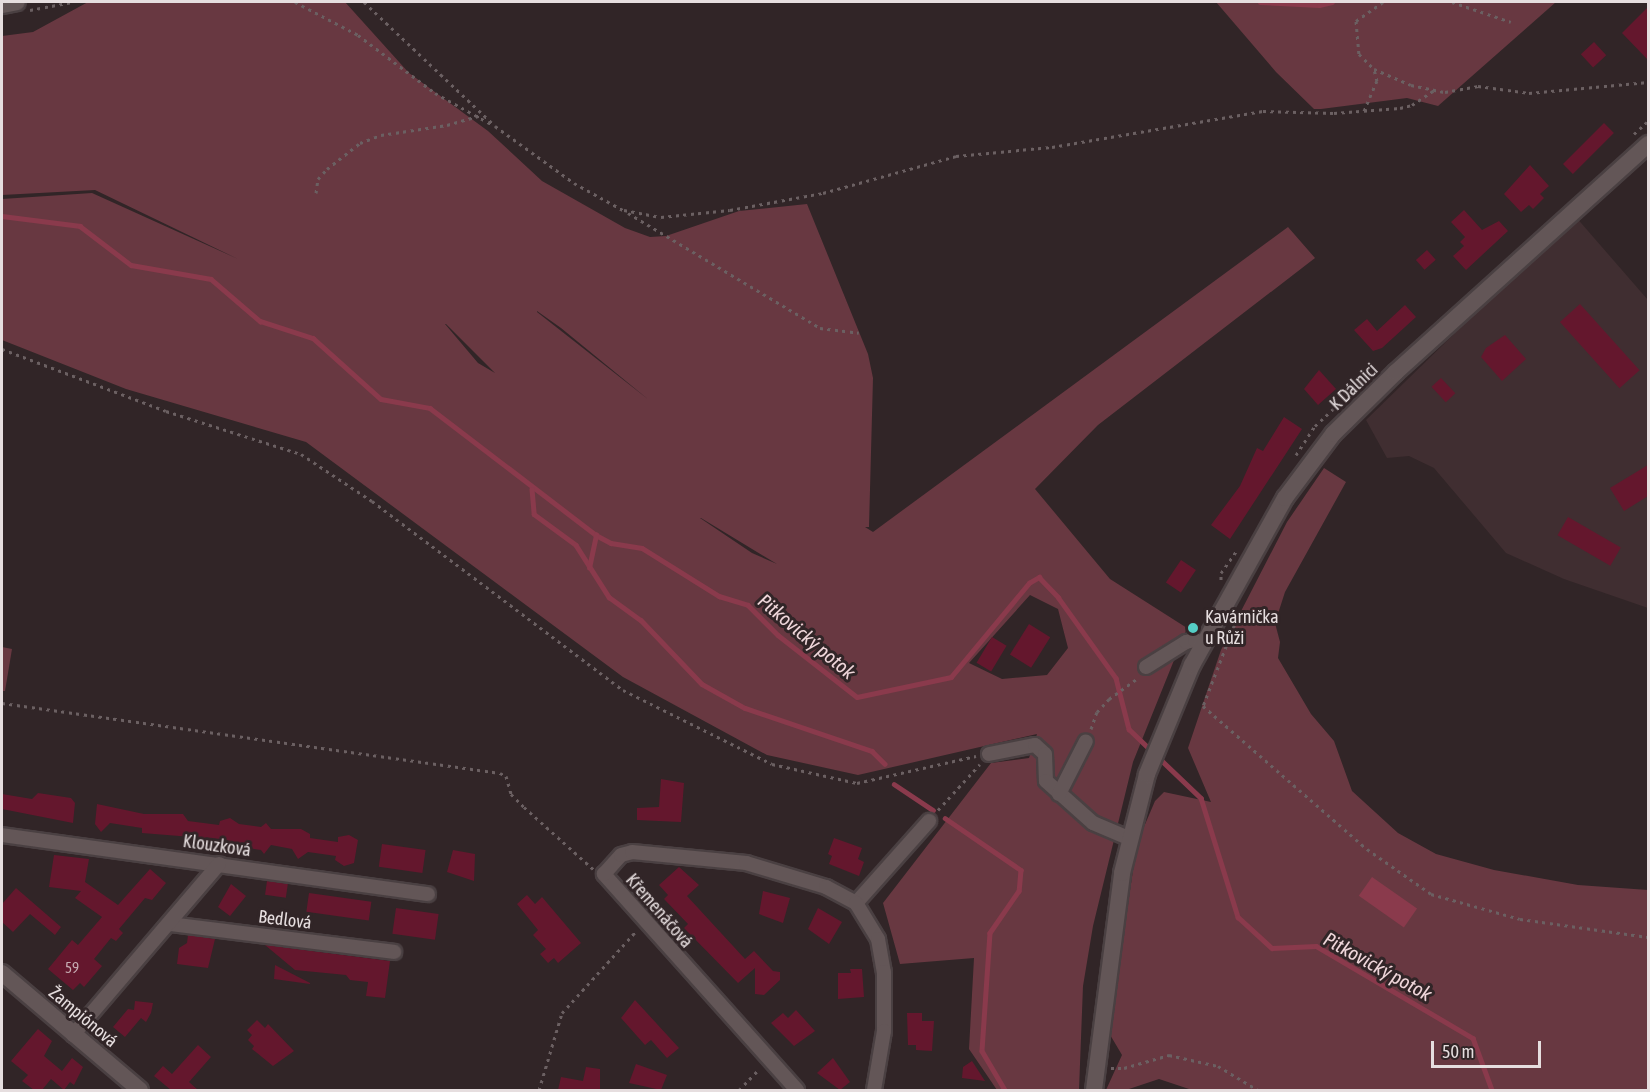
<!DOCTYPE html>
<html>
<head>
<meta charset="utf-8">
<style>
  body { margin:0 }
  #map { position:relative; width:1650px; height:1092px; overflow:hidden; background:#312527; font-family:"Asap Condensed",sans-serif }
  div>[style] { position:absolute }
  .built>* { inset:0; background:#402e31 }
  .green>* { inset:0; background:#683841 }
  .water>* { inset:0; background:#8a3a4c; transform-origin:0 0 }
  .stream>* { height:4.5px; margin:-2.25px; padding:0 2.25px; transform-origin:2.25px; border-radius:2.25px; background:#8a3a4c }
  .building>* { inset:0; background:#64172d; transform-origin:0 0 }
  .path>* { height:3px; margin-top:-1.5px; transform-origin:0; background:repeating-linear-gradient(90deg,#6b6062 0 3px,transparent 0 7.5px) }
  .roads { filter:drop-shadow(2px 0 #4a4042) drop-shadow(-2px 0 #4a4042) drop-shadow(0 2px #4a4042) drop-shadow(0 -2px #4a4042) }
  .minor>* { height:14px; margin:-7px; padding:0 7px; transform-origin:7px; border-radius:7px; background:#635657 }
  .tertiary>* { height:16px; margin:-8px; padding:0 8px; transform-origin:8px; border-radius:8px; background:#635657 }
  .dots>* { width:16px; height:16px; translate:-50% -50%; box-sizing:border-box; border:3px solid #312527; border-radius:50% }
  span { translate:-50% -50%; white-space:nowrap; text-align:center; line-height:1.15; -webkit-text-stroke:6px #312527; paint-order:stroke }
  .number-label { font-size:15px; color:#c6acb2 }
  .number-label span { -webkit-text-stroke-width:0 }
  .street-label { font-size:18px; color:#e6dedf }
  .poi-label { font-size:18px; color:#e6dedf }
  .left { translate:0 -50%; text-align:left }
  .water-label { font-size:20px; color:#efd6da; font-style:italic }
  .frame { position:absolute; inset:0; border:3px solid #e6dedf; pointer-events:none }
  .scale { position:absolute; left:1431px; top:1041px; width:110px; height:27px; box-sizing:border-box; border:3px solid #e6dedf; border-top:0; padding-left:8px; font-size:18px; line-height:21px; white-space:nowrap; color:#e6dedf; -webkit-text-stroke:4px #312527; paint-order:stroke }
</style>
</head>
<body>
<div id="map">
  <div class="built">
    <div style="clip-path:polygon(1575px 216px,1648px 300px,1648px 608px,1564px 579px,1506px 553px,1434px 468px,1409px 456px,1387px 458px,1366px 420px)"></div>
  </div>
  <div class="green">
    <div style="clip-path:polygon(evenodd,88px 2px,345px 2px,409px 73px,488px 131px,542px 181px,625px 228px,650px 237px,666px 236px,739px 211px,807px 204px,868px 354px,873px 378px,869px 527px,865px 527px,873px 532px,1288px 227px,1315px 258px,1098px 425px,1035px 489px,1110px 579px,1187px 628px,1133px 762px,1093px 926px,1083px 986px,1079px 1090px,997px 1090px,969px 1049px,974px 958px,900px 964px,883px 903px,991px 763px,1029px 758px,1037px 734px,858px 775px,767px 755px,623px 677px,306px 442px,126px 389px,2px 340px,2px 199px,92px 193px,238px 259px,95px 190px,2px 195px,2px 36px,33px 32px,88px 2px,537px 311px,561px 328px,649px 400px,537px 312px,537px 311px,88px 2px,445px 324px,446px 324px,495px 373px,478px 363px,445px 324px,88px 2px,700px 518px,701px 518px,777px 564px,752px 553px,700px 518px,88px 2px,1030px 595px,1058px 609px,1068px 648px,1047px 675px,1002px 679px,969px 663px,1030px 595px)"></div>
    <div style="clip-path:polygon(1216px 2px,1556px 2px,1438px 106px,1407px 98px,1321px 109px,1314px 109px,1276px 72px)"></div>
    <div style="clip-path:polygon(1324px 468px,1346px 482px,1285px 592px,1275px 623px,1280px 642px,1278px 658px,1311px 714px,1334px 741px,1352px 791px,1398px 833px,1436px 854px,1494px 870px,1578px 885px,1648px 890px,1648px 1090px,1192px 1090px,1159px 1079px,1126px 1090px,1106px 1090px,1122px 1055px,1109px 1033px,1137px 843px,1155px 801px,1164px 792px,1211px 802px,1188px 748px,1221px 650px,1287px 522px)"></div>
    <div style="clip-path:polygon(2px 647px,12px 649px,5px 691px,2px 691px)"></div>
  </div>
  <div class="water">
    <div style="left:1372px;top:877px;width:55px;height:23px;rotate:35deg"></div>
  </div>
  <div class="stream">
    <div style="left:1260px;top:2px;width:59px;rotate:2.9deg"></div>
    <div style="left:1319px;top:5px;width:13px;rotate:-13deg"></div>
    <div style="left:2px;top:216px;width:79px;rotate:7.3deg"></div>
    <div style="left:80px;top:226px;width:64px;rotate:37.4deg"></div>
    <div style="left:131px;top:265px;width:81px;rotate:9.9deg"></div>
    <div style="left:211px;top:279px;width:65px;rotate:40.6deg"></div>
    <div style="left:260px;top:321px;width:56px;rotate:17.8deg"></div>
    <div style="left:313px;top:338px;width:91px;rotate:41.9deg"></div>
    <div style="left:381px;top:399px;width:50px;rotate:10.4deg"></div>
    <div style="left:430px;top:408px;width:209px;rotate:37.4deg"></div>
    <div style="left:596px;top:535px;width:17px;rotate:28deg"></div>
    <div style="left:611px;top:543px;width:31px;rotate:9deg"></div>
    <div style="left:642px;top:548px;width:91px;rotate:31.9deg"></div>
    <div style="left:719px;top:596px;width:30px;rotate:17deg"></div>
    <div style="left:748px;top:605px;width:42px;rotate:45deg"></div>
    <div style="left:778px;top:635px;width:100px;rotate:38.1deg"></div>
    <div style="left:857px;top:697px;width:96px;rotate:-12deg"></div>
    <div style="left:951px;top:677px;width:122px;rotate:-50.3deg"></div>
    <div style="left:1029px;top:583px;width:12px;rotate:-31deg"></div>
    <div style="left:1039px;top:577px;width:28px;rotate:46deg"></div>
    <div style="left:1058px;top:597px;width:100px;rotate:54.4deg"></div>
    <div style="left:1116px;top:678px;width:53px;rotate:75.7deg"></div>
    <div style="left:1129px;top:729px;width:30px;rotate:44deg"></div>
    <div style="left:532px;top:489px;width:25px;rotate:85deg"></div>
    <div style="left:534px;top:514px;width:52px;rotate:36.4deg"></div>
    <div style="left:576px;top:545px;width:62px;rotate:57.6deg"></div>
    <div style="left:609px;top:597px;width:39px;rotate:36deg"></div>
    <div style="left:641px;top:620px;width:88px;rotate:46.4deg"></div>
    <div style="left:702px;top:684px;width:49px;rotate:29.2deg"></div>
    <div style="left:745px;top:708px;width:134px;rotate:18.7deg"></div>
    <div style="left:872px;top:751px;width:18px;rotate:45deg"></div>
    <div style="left:589px;top:568px;width:34px;rotate:-78deg"></div>
    <div style="left:1157px;top:756px;width:61px;rotate:43.7deg"></div>
    <div style="left:1201px;top:798px;width:125px;rotate:72.7deg"></div>
    <div style="left:1238px;top:917px;width:46px;rotate:42.4deg"></div>
    <div style="left:1272px;top:948px;width:44px;rotate:-2.6deg"></div>
    <div style="left:1316px;top:946px;width:182px;rotate:30.4deg"></div>
    <div style="left:1473px;top:1038px;width:55px;rotate:69.9deg"></div>
    <div style="left:894px;top:784px;width:47px;rotate:33.7deg"></div>
    <div style="left:945px;top:818px;width:92px;rotate:34.4deg"></div>
    <div style="left:1021px;top:870px;width:21px;rotate:95deg"></div>
    <div style="left:1019px;top:891px;width:51px;rotate:124.6deg"></div>
    <div style="left:990px;top:933px;width:118px;rotate:93.9deg"></div>
    <div style="left:982px;top:1051px;width:45px;rotate:59.5deg"></div>
  </div>
  <div class="building">
    <div style="clip-path:polygon(1648px 7px,1648px 60px,1622px 33px)"></div>
    <div style="left:1594px;top:42px;width:18px;height:18px;rotate:47deg"></div>
    <div style="left:1604px;top:123px;width:14px;height:58px;rotate:45deg"></div>
    <div style="clip-path:polygon(1530px 165px,1549px 186px,1540px 194px,1544px 198px,1533px 209px,1529px 205px,1521px 212px,1504px 194px)"></div>
    <div style="clip-path:polygon(1464px 210px,1482px 230px,1499px 221px,1508px 231px,1466px 270px,1453px 256px,1464px 246px,1460px 242px,1465px 237px,1451px 222px)"></div>
    <div style="left:1427px;top:250px;width:13px;height:15px;rotate:48deg"></div>
    <div style="left:1580px;top:304px;width:89px;height:27px;rotate:48deg"></div>
    <div style="clip-path:polygon(1405px 305px,1416px 317px,1382px 348px,1373px 351px,1354px 330px,1367px 319px,1377px 331px)"></div>
    <div style="clip-path:polygon(1505px 335px,1526px 359px,1502px 381px,1481px 357px,1486px 348px)"></div>
    <div style="clip-path:polygon(1319px 370px,1336px 389px,1318px 405px,1304px 389px)"></div>
    <div style="left:1441px;top:378px;width:21px;height:13px;rotate:47deg"></div>
    <div style="clip-path:polygon(1284px 417px,1302px 429px,1230px 539px,1211px 525px,1240px 486px,1257px 448px,1263px 451px)"></div>
    <div style="clip-path:polygon(1648px 465px,1648px 496px,1624px 511px,1610px 488px)"></div>
    <div style="left:1568px;top:517px;width:61px;height:21px;rotate:30deg"></div>
    <div style="left:1181px;top:560px;width:18px;height:27px;rotate:34deg"></div>
    <div style="left:1029px;top:624px;width:25px;height:36px;rotate:32deg"></div>
    <div style="left:992px;top:637px;width:17px;height:30px;rotate:31deg"></div>
    <div style="clip-path:polygon(661px 779px,684px 783px,681px 822px,637px 820px,637px 808px,659px 807px)"></div>
    <div style="clip-path:polygon(38px 793px,71px 798px,75px 803px,73px 823px,2px 809px,2px 794px,32px 799px)"></div>
    <div style="clip-path:polygon(97px 804px,144px 814px,183px 814px,188px 821px,219px 825px,220px 821px,230px 818px,239px 824px,261px 827px,266px 823px,271px 829px,301px 829px,310px 834px,310px 838px,338px 842px,338px 837px,349px 835px,358px 840px,354px 863px,344px 866px,335px 860px,336px 856px,308px 852px,298px 859px,292px 849px,271px 845px,264px 854px,261px 850px,236px 846px,226px 849px,217px 843px,217px 839px,142px 833px,142px 828px,110px 823px,101px 832px,95px 824px)"></div>
    <div style="clip-path:polygon(834px 838px,862px 848px,858px 859px,864px 862px,859px 876px,829px 864px,832px 856px,828px 854px)"></div>
    <div style="left:382px;top:844px;width:44px;height:23px;rotate:8deg"></div>
    <div style="clip-path:polygon(453px 850px,475px 854px,474px 881px,447px 872px)"></div>
    <div style="clip-path:polygon(54px 855px,89px 859px,85px 882px,118px 905px,150px 869px,166px 883px,152px 900px,145px 898px,119px 929px,123px 933px,116px 941px,111px 938px,94px 959px,102px 966px,84px 987px,80px 983px,73px 990px,48px 969px,72px 940px,78px 945px,102px 917px,75px 898px,81px 891px,49px 887px)"></div>
    <div style="clip-path:polygon(679px 867px,699px 885px,687px 896px,745px 959px,754px 951px,773px 971px,780px 972px,780px 980px,764px 995px,755px 994px,755px 968px,738px 983px,684px 928px,688px 924px,664px 899px,668px 895px,659px 885px)"></div>
    <div style="left:267px;top:881px;width:21px;height:14px;rotate:8deg"></div>
    <div style="clip-path:polygon(231px 884px,246px 896px,230px 916px,218px 907px)"></div>
    <div style="clip-path:polygon(16px 888px,61px 927px,55px 935px,30px 914px,13px 932px,2px 922px,2px 904px)"></div>
    <div style="clip-path:polygon(763px 891px,790px 898px,783px 923px,759px 914px)"></div>
    <div style="left:309px;top:893px;width:63px;height:19px;rotate:8deg"></div>
    <div style="clip-path:polygon(527px 895px,535px 904px,542px 897px,581px 943px,558px 963px,554px 958px,548px 963px,540px 954px,546px 949px,533px 935px,538px 930px,517px 904px)"></div>
    <div style="left:396px;top:908px;width:43px;height:26px;rotate:8deg"></div>
    <div style="clip-path:polygon(818px 908px,842px 922px,829px 944px,808px 929px)"></div>
    <div style="clip-path:polygon(188px 935px,215px 939px,208px 968px,177px 964px,179px 948px,187px 943px)"></div>
    <div style="clip-path:polygon(265px 945px,390px 961px,385px 998px,366px 996px,368px 982px,350px 980px,346px 975px,295px 970px)"></div>
    <div style="clip-path:polygon(275px 965px,310px 983px,310px 984px,274px 979px)"></div>
    <div style="clip-path:polygon(850px 969px,862px 969px,864px 997px,838px 999px,838px 973px,851px 973px)"></div>
    <div style="clip-path:polygon(635px 1000px,679px 1048px,667px 1058px,651px 1040px,645px 1045px,621px 1018px)"></div>
    <div style="clip-path:polygon(135px 1001px,153px 1003px,151px 1013px,146px 1022px,141px 1018px,125px 1037px,113px 1027px,128px 1009px,134px 1010px)"></div>
    <div style="clip-path:polygon(796px 1010px,815px 1031px,794px 1046px,771px 1023px,783px 1013px,788px 1018px)"></div>
    <div style="clip-path:polygon(907px 1013px,922px 1013px,922px 1021px,934px 1021px,932px 1051px,916px 1050px,916px 1045px,908px 1045px)"></div>
    <div style="clip-path:polygon(257px 1020px,265px 1028px,268px 1024px,294px 1051px,273px 1066px,252px 1049px,254px 1046px,248px 1040px,252px 1035px,247px 1030px)"></div>
    <div style="clip-path:polygon(38px 1029px,52px 1041px,44px 1056px,62px 1071px,72px 1058px,83px 1067px,74px 1085px,70px 1082px,64px 1090px,51px 1079px,42px 1090px,34px 1090px,22px 1081px,28px 1075px,11px 1061px)"></div>
    <div style="clip-path:polygon(198px 1045px,211px 1057px,189px 1082px,198px 1090px,171px 1090px,154px 1076px,163px 1066px,172px 1074px)"></div>
    <div style="clip-path:polygon(833px 1058px,850px 1082px,840px 1090px,817px 1073px)"></div>
    <div style="clip-path:polygon(972px 1061px,985px 1081px,962px 1078px,963px 1067px)"></div>
    <div style="clip-path:polygon(636px 1064px,667px 1075px,661px 1090px,629px 1083px)"></div>
    <div style="clip-path:polygon(586px 1067px,600px 1069px,600px 1090px,558px 1090px,561px 1077px,583px 1081px)"></div>
  </div>
  <div class="path">
    <div style="left:295px;top:2px;width:71px;rotate:27.6deg"></div>
    <div style="left:358px;top:35px;width:96px;rotate:37deg"></div>
    <div style="left:435px;top:93px;width:64px;rotate:29deg"></div>
    <div style="left:364px;top:2px;width:180px;rotate:43.4deg"></div>
    <div style="left:495px;top:126px;width:97px;rotate:35.8deg"></div>
    <div style="left:574px;top:183px;width:56px;rotate:28.9deg"></div>
    <div style="left:1383px;top:2px;width:33px;rotate:145deg"></div>
    <div style="left:1356px;top:21px;width:33px;rotate:85deg"></div>
    <div style="left:1359px;top:54px;width:21px;rotate:45deg"></div>
    <div style="left:1374px;top:69px;width:40px;rotate:23.4deg"></div>
    <div style="left:1411px;top:85px;width:35px;rotate:12deg"></div>
    <div style="left:1445px;top:92px;width:34px;rotate:-10deg"></div>
    <div style="left:1478px;top:86px;width:51px;rotate:7.8deg"></div>
    <div style="left:1529px;top:93px;width:120px;rotate:-5.3deg"></div>
    <div style="left:1452px;top:2px;width:62px;rotate:18.7deg"></div>
    <div style="left:30px;top:10px;width:43px;rotate:-10.8deg"></div>
    <div style="left:1364px;top:111px;width:33px;rotate:-67deg"></div>
    <div style="left:1377px;top:81px;width:12px;rotate:-104deg"></div>
    <div style="left:1634px;top:134px;width:19px;rotate:-43deg"></div>
    <div style="left:316px;top:193px;width:14px;rotate:-82deg"></div>
    <div style="left:318px;top:179px;width:13px;rotate:-48deg"></div>
    <div style="left:327px;top:169px;width:42px;rotate:-38.2deg"></div>
    <div style="left:360px;top:143px;width:22px;rotate:-21deg"></div>
    <div style="left:381px;top:135px;width:67px;rotate:-8.6deg"></div>
    <div style="left:447px;top:125px;width:37px;rotate:-16deg"></div>
    <div style="left:624px;top:210px;width:38px;rotate:11deg"></div>
    <div style="left:661px;top:217px;width:69px;rotate:-5.8deg"></div>
    <div style="left:730px;top:210px;width:95px;rotate:-10.4deg"></div>
    <div style="left:823px;top:193px;width:138px;rotate:-15.5deg"></div>
    <div style="left:956px;top:156px;width:96px;rotate:-5.4deg"></div>
    <div style="left:1052px;top:147px;width:214px;rotate:-9.7deg"></div>
    <div style="left:1263px;top:111px;width:71px;rotate:1.6deg"></div>
    <div style="left:1334px;top:113px;width:66px;rotate:-4.3deg"></div>
    <div style="left:1400px;top:108px;width:12px;rotate:-14deg"></div>
    <div style="left:1412px;top:105px;width:27px;rotate:-34deg"></div>
    <div style="left:628px;top:213px;width:224px;rotate:30.9deg"></div>
    <div style="left:820px;top:328px;width:39px;rotate:7deg"></div>
    <div style="left:2px;top:349px;width:175px;rotate:20.7deg"></div>
    <div style="left:166px;top:411px;width:142px;rotate:17.7deg"></div>
    <div style="left:301px;top:454px;width:85px;rotate:33.5deg"></div>
    <div style="left:372px;top:501px;width:314px;rotate:37deg"></div>
    <div style="left:623px;top:690px;width:166px;rotate:26.4deg"></div>
    <div style="left:772px;top:764px;width:87px;rotate:12.6deg"></div>
    <div style="left:857px;top:783px;width:122px;rotate:-12.8deg"></div>
    <div style="left:1296px;top:455px;width:35px;rotate:-57deg"></div>
    <div style="left:1315px;top:426px;width:40px;rotate:-43deg"></div>
    <div style="left:1221px;top:580px;width:7px;rotate:-90deg"></div>
    <div style="left:1221px;top:573px;width:28px;rotate:-55deg"></div>
    <div style="left:1237px;top:618px;width:94px;rotate:111.1deg"></div>
    <div style="left:1203px;top:706px;width:218px;rotate:41.1deg"></div>
    <div style="left:1367px;top:849px;width:78px;rotate:35.1deg"></div>
    <div style="left:1431px;top:894px;width:92px;rotate:15.7deg"></div>
    <div style="left:1520px;top:919px;width:129px;rotate:8deg"></div>
    <div style="left:2px;top:703px;width:503px;rotate:8deg"></div>
    <div style="left:500px;top:773px;width:7px;rotate:27deg"></div>
    <div style="left:506px;top:776px;width:19px;rotate:74deg"></div>
    <div style="left:511px;top:794px;width:18px;rotate:45deg"></div>
    <div style="left:524px;top:807px;width:93px;rotate:41.9deg"></div>
    <div style="left:1091px;top:729px;width:18px;rotate:-71deg"></div>
    <div style="left:1097px;top:712px;width:18px;rotate:-47deg"></div>
    <div style="left:1109px;top:699px;width:36px;rotate:-36deg"></div>
    <div style="left:938px;top:810px;width:62px;rotate:-47.6deg"></div>
    <div style="left:1111px;top:1068px;width:13px"></div>
    <div style="left:1124px;top:1068px;width:47px;rotate:-16.1deg"></div>
    <div style="left:1169px;top:1055px;width:50px;rotate:12.7deg"></div>
    <div style="left:1218px;top:1066px;width:47px;rotate:31deg"></div>
    <div style="left:539px;top:1090px;width:80px;rotate:-73.4deg"></div>
    <div style="left:562px;top:1013px;width:112px;rotate:-47.9deg"></div>
    <div style="left:739px;top:1090px;width:29px;rotate:-46deg"></div>
  </div>
  <div class="roads">
    <div class="minor">
      <div style="left:1146px;top:667px;width:47px;rotate:-32deg"></div>
      <div style="left:1186px;top:642px;width:9px;rotate:-13deg"></div>
      <div style="left:1195px;top:640px;width:10px;rotate:29deg"></div>
      <div style="left:989px;top:754px;width:47px;rotate:-11.1deg"></div>
      <div style="left:1035px;top:745px;width:13px;rotate:42deg"></div>
      <div style="left:1045px;top:754px;width:27px;rotate:88deg"></div>
      <div style="left:1046px;top:781px;width:63px;rotate:41.8deg"></div>
      <div style="left:1093px;top:823px;width:39px;rotate:23deg"></div>
      <div style="left:1059px;top:794px;width:59px;rotate:-63deg"></div>
      <div style="left:2px;top:835px;width:430px;rotate:7.9deg"></div>
      <div style="left:856px;top:903px;width:110px;rotate:-48.3deg"></div>
      <div style="left:170px;top:924px;width:226px;rotate:7.1deg"></div>
      <div style="left:73px;top:1035px;width:225px;rotate:-49.5deg"></div>
      <div style="left:797px;top:1090px;width:290px;rotate:-131.8deg"></div>
      <div style="left:604px;top:874px;width:25px;rotate:-48deg"></div>
      <div style="left:621px;top:855px;width:11px;rotate:-15deg"></div>
      <div style="left:632px;top:852px;width:115px;rotate:5.5deg"></div>
      <div style="left:746px;top:863px;width:84px;rotate:16.7deg"></div>
      <div style="left:826px;top:887px;width:34px;rotate:28deg"></div>
      <div style="left:856px;top:903px;width:42px;rotate:58.6deg"></div>
      <div style="left:878px;top:939px;width:34px;rotate:80deg"></div>
      <div style="left:884px;top:972px;width:59px;rotate:90deg"></div>
      <div style="left:884px;top:1031px;width:60px;rotate:99.6deg"></div>
    </div>
    <div class="tertiary">
      <div style="left:2px;top:5px;width:15px;rotate:-11deg"></div>
      <div style="left:2px;top:973px;width:181px;rotate:40.3deg"></div>
      <div style="left:1094px;top:1090px;width:219px;rotate:-82.6deg"></div>
      <div style="left:1122px;top:873px;width:102px;rotate:-75.8deg"></div>
      <div style="left:1147px;top:774px;width:118px;rotate:-67.6deg"></div>
      <div style="left:1192px;top:665px;width:191px;rotate:-60.9deg"></div>
      <div style="left:1285px;top:498px;width:80px;rotate:-53.1deg"></div>
      <div style="left:1333px;top:434px;width:88px;rotate:-44.5deg"></div>
      <div style="left:1396px;top:372px;width:340px;rotate:-42.1deg"></div>
    </div>
  </div>
  <div class="dots">
    <div style="left:1193px;top:628px;background:#55cec5"></div>
  </div>
  <div class="number-label">
    <span style="left:72px;top:968px">59</span>
  </div>
  <div class="street-label">
    <span style="left:1354px;top:387px;rotate:-44deg">K Dálnici</span>
    <span style="left:217px;top:846px;rotate:8deg">Klouzková</span>
    <span style="left:659px;top:911px;rotate:49deg">Křemenáčová</span>
    <span style="left:285px;top:920px;rotate:7deg">Bedlová</span>
    <span style="left:83px;top:1017px;rotate:40deg">Žampiónová</span>
  </div>
  <div class="poi-label">
    <span class="left" style="left:1205px;top:628px">Kavárnička<br>u Růži</span>
  </div>
  <div class="water-label">
    <span style="left:807px;top:636px;rotate:40deg">Pitkovický potok</span>
    <span style="left:1378px;top:966px;rotate:29deg">Pitkovický potok</span>
  </div>
  <div class="frame"></div>
  <div class="scale">50 m</div>
</div>
</body>
</html>
